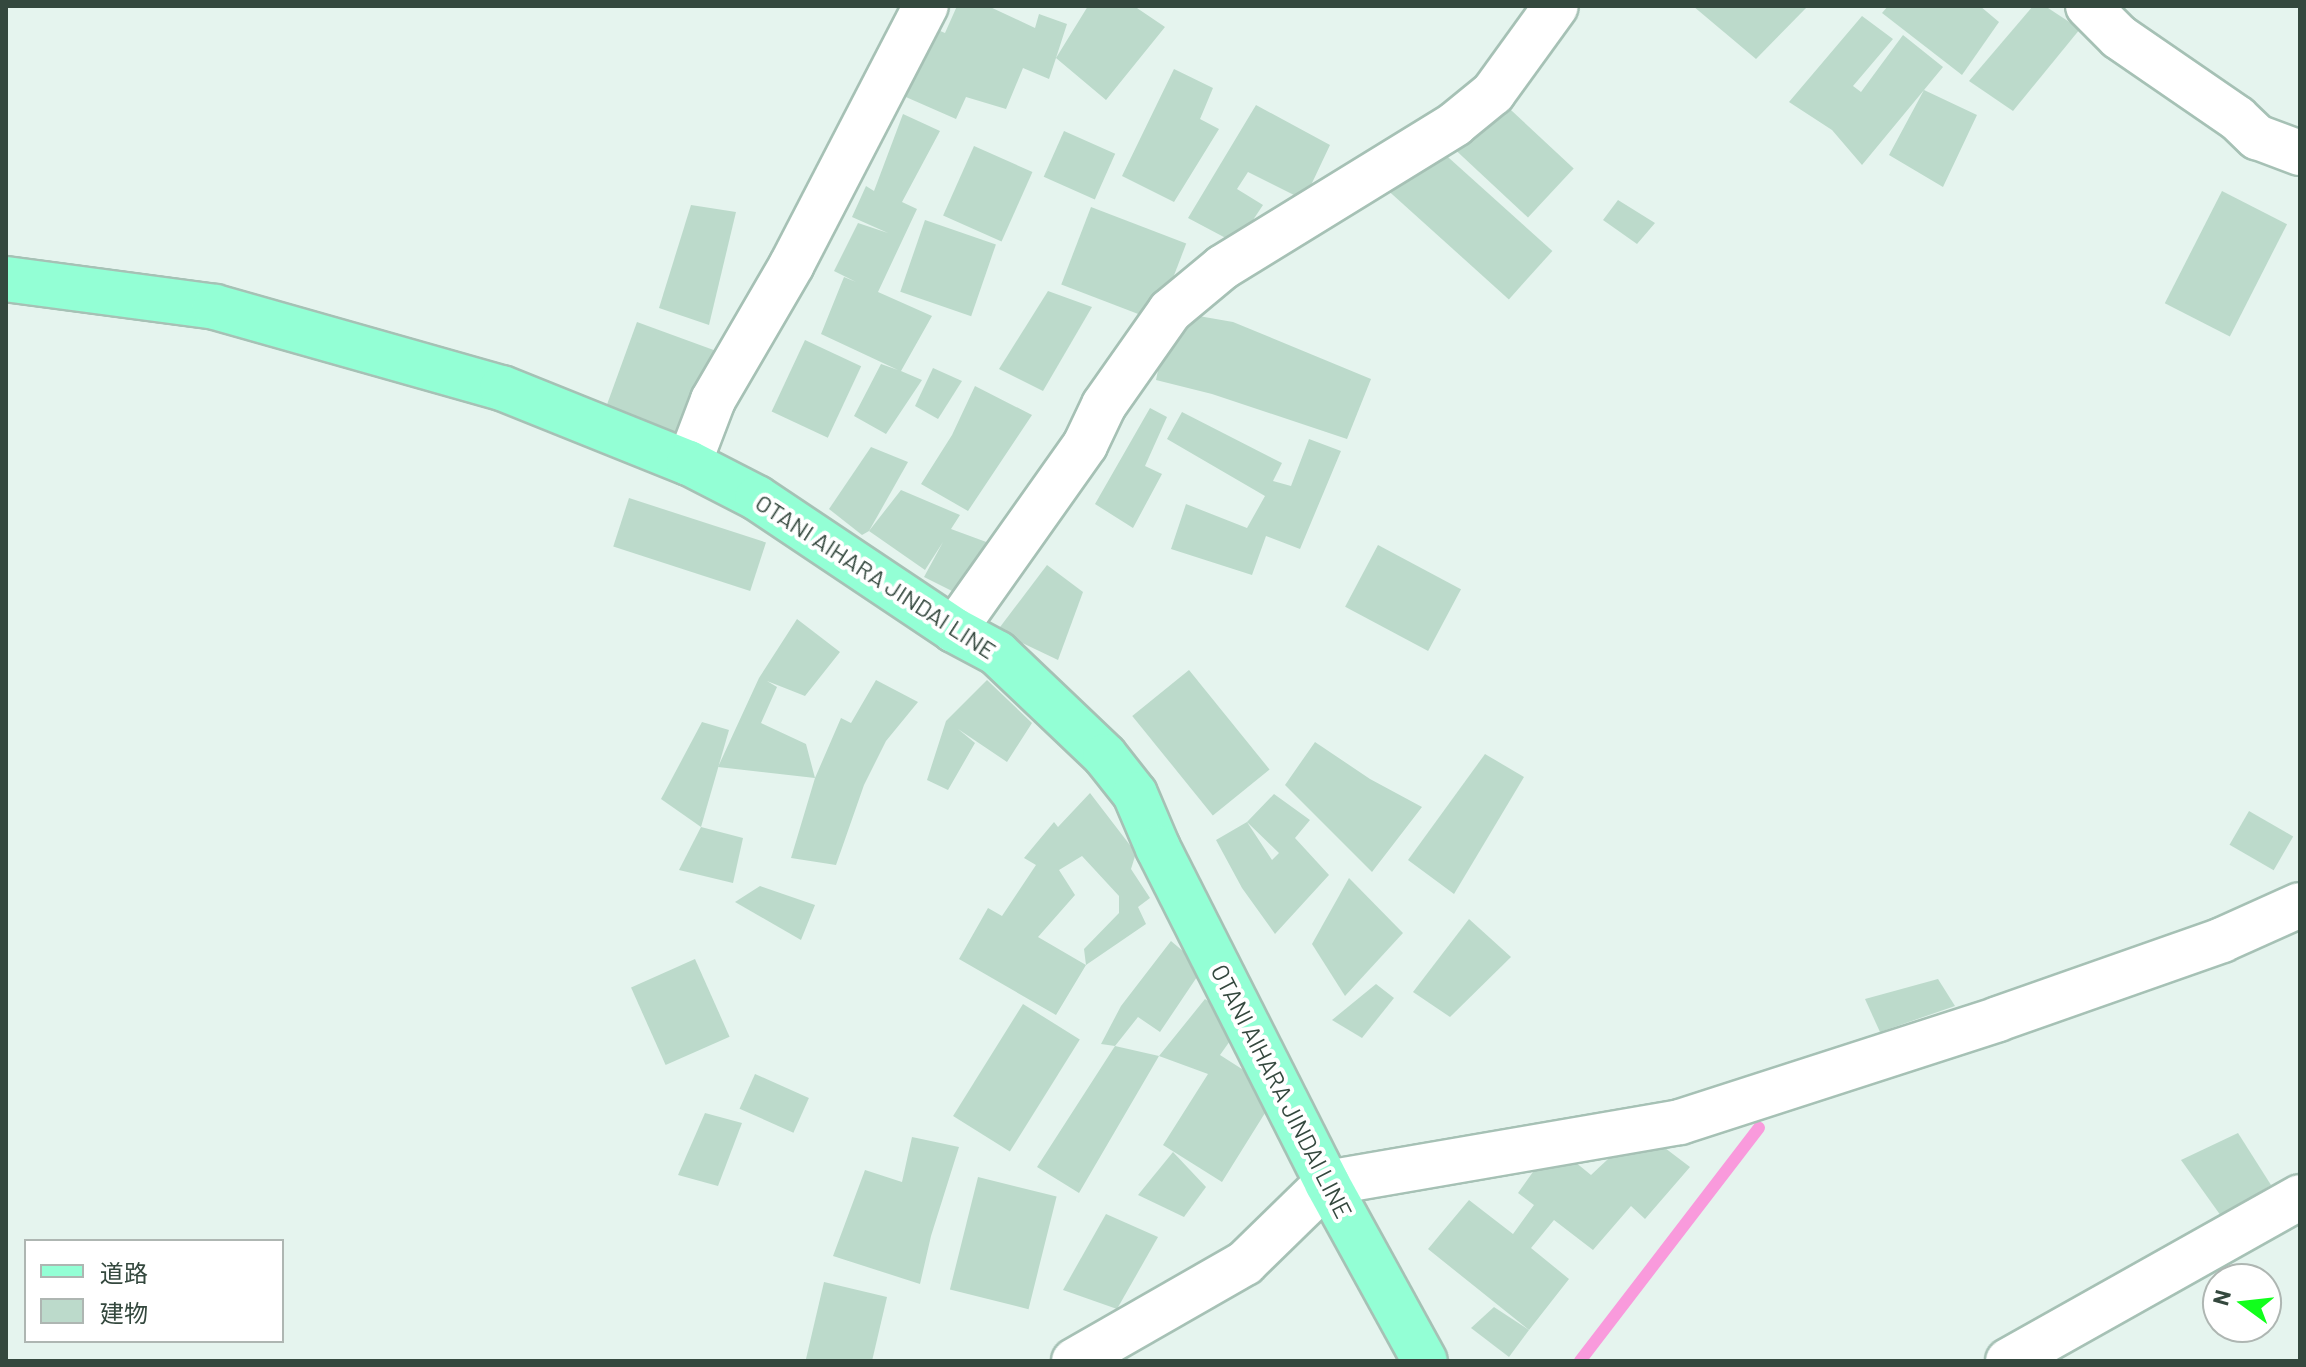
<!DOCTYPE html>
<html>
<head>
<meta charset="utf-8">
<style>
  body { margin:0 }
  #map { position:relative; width:2306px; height:1367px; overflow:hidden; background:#e5f4ee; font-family:Barlow,"Noto Sans JP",sans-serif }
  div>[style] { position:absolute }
  .stream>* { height:12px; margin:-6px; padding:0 6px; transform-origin:6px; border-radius:6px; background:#f99adc }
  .building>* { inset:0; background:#bcdacb; transform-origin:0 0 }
  .roads { filter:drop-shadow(2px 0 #a6c1b5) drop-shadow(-2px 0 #a6c1b5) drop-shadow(0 2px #a6c1b5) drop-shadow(0 -2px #a6c1b5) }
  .minor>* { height:44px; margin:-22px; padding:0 22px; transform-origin:22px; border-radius:22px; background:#fff }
  .major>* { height:44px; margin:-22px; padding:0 22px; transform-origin:22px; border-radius:22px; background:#93ffd5 }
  span { translate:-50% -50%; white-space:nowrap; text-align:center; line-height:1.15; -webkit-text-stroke:8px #fff; paint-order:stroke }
  .street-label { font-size:24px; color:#34483e }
  .frame { position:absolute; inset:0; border:8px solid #34483e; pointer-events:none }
  .legend { position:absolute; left:24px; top:1239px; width:260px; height:104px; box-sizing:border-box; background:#fff; border:2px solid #aeb6b2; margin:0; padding:10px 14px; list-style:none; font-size:24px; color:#34483e }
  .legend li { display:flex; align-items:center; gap:16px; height:40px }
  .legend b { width:40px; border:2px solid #aeb6b2 }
  .north { position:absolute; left:2202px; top:1263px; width:80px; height:80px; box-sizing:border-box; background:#fff; border:2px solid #aeb6b2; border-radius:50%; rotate:285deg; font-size:22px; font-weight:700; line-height:32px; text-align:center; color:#34483e }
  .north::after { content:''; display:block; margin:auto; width:28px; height:36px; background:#11ff1c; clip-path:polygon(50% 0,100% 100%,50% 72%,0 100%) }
</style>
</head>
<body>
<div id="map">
  <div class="stream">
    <div style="left:1580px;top:1361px;width:294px;rotate:-52.5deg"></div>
  </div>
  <div class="building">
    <div style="clip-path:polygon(957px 6px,988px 6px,1035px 28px,1039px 14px,1067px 24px,1056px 58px,1088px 6px,1134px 6px,1165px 27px,1106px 100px,1056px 58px,1049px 79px,1023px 68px,1006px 109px,966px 97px,956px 119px,899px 94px,933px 28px,945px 33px)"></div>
    <div style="clip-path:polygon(1693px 6px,1808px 6px,1756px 59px)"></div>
    <div style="clip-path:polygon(1888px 6px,1980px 6px,1999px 22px,1962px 75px,1882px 13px)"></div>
    <div style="clip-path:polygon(2033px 6px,2045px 6px,2080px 29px,2013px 111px,1969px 81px)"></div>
    <div style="clip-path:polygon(1862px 16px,1893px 39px,1853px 86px,1861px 92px,1903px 35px,1943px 67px,1924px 90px,1977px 115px,1943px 187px,1889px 155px,1924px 90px,1862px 165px,1832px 130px,1789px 102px)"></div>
    <div style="clip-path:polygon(1174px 69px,1213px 88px,1200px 119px,1219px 129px,1174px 202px,1122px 176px)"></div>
    <div style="left:1483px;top:84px;width:124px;height:67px;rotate:43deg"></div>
    <div style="clip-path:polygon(1256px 105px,1330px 145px,1304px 200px,1248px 172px,1237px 189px,1263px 205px,1237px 244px,1188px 218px)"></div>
    <div style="clip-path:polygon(903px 114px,940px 131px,902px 202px,917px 209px,878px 292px,932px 316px,901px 371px,922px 380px,886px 434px,854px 416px,881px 364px,898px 370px,821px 334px,844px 277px,856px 282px,834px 271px,858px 223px,888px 233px,852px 217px,866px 186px,874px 191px)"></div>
    <div style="left:1064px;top:131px;width:56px;height:50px;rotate:24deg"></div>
    <div style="left:1429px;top:140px;width:166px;height:65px;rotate:42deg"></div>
    <div style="left:974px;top:146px;width:64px;height:76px;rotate:24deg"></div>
    <div style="left:2222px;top:191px;width:73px;height:126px;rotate:27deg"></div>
    <div style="clip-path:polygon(1618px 200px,1655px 223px,1637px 244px,1603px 220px)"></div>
    <div style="clip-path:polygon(691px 205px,736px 212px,709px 325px,659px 308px)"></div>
    <div style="left:1091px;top:207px;width:102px;height:83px;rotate:21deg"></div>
    <div style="left:925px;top:220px;width:75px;height:76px;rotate:19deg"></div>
    <div style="clip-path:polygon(1048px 291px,1092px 307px,1043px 391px,999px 369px)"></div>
    <div style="clip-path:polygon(1170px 311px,1233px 322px,1371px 379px,1347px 439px,1212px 394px,1156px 380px)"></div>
    <div style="left:637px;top:322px;width:83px;height:101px;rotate:20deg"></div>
    <div style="left:805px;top:340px;width:62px;height:79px;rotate:25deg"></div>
    <div style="clip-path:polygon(933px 368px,962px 381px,938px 419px,915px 406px)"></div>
    <div style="clip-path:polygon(975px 386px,1032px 415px,968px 511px,921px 484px,952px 435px)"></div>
    <div style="clip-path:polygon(1150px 408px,1167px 417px,1145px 466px,1162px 474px,1133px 528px,1095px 504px)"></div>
    <div style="clip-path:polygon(1182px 412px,1282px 463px,1273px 481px,1291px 486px,1309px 439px,1341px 451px,1300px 549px,1266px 536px,1252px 575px,1171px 549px,1186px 504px,1247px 528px,1265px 496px,1167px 439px)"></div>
    <div style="clip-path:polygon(871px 447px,908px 462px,869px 531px,862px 535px,829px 509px)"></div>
    <div style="clip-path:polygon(901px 490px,960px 515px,951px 529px,989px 543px,960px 595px,924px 577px,943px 542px,925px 570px,869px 531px)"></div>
    <div style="left:629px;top:498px;width:144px;height:51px;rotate:18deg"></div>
    <div style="left:1378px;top:545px;width:94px;height:70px;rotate:28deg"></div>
    <div style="clip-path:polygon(1047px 565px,1083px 592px,1058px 660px,997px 631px)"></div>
    <div style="clip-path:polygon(797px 619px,840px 652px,805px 696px,767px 681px,777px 687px,761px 723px,806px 744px,815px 778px,841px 718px,851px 723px,876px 680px,918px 702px,886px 741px,864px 785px,836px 865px,791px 858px,815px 778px,718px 767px,759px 678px)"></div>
    <div style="left:1189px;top:670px;width:128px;height:73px;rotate:51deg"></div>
    <div style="clip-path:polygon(987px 680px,1032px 723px,1007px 762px,958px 729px,975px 743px,948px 790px,927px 780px,946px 721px)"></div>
    <div style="clip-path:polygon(702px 722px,729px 730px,701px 827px,661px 799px)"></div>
    <div style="clip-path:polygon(1315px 742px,1370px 779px,1422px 807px,1372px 872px,1285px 785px)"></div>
    <div style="clip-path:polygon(1485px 754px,1524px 777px,1454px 894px,1408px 860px)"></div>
    <div style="clip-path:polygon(1090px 793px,1136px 853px,1131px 869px,1150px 898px,1138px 907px,1146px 924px,1086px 965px,1084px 949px,1119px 913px,1119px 896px,1082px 856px,1059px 870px,1075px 895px,1038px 937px,1086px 965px,1056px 1015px,959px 959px,988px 908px,1002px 916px,1036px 865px,1024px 858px,1054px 822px,1058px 827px)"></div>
    <div style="clip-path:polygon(evenodd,1274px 794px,1310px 820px,1295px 838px,1329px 875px,1275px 934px,1242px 888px,1216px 840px,1247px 822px,1274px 794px,1247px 822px,1279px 853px,1272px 860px,1247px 822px)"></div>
    <div style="left:2249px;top:811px;width:51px;height:39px;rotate:30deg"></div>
    <div style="clip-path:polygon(701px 827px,743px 838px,733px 883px,679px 870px)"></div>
    <div style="clip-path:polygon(1349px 878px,1403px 933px,1345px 996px,1312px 944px)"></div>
    <div style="clip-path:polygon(760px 886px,815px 905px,801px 940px,735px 902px)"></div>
    <div style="clip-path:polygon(1469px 919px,1511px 957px,1450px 1017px,1413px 992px)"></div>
    <div style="clip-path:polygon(1171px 941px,1203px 968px,1160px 1032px,1138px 1017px,1115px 1046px,1159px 1056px,1079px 1193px,1037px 1167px,1115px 1046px,1101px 1044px,1121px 1006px)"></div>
    <div style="left:695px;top:959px;width:85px;height:70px;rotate:66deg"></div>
    <div style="clip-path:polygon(1938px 979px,1955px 1006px,1880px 1032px,1865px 999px)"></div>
    <div style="clip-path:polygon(1376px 984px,1394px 998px,1362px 1038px,1332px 1020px)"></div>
    <div style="clip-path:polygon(1205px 999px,1242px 1024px,1220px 1055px,1278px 1092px,1222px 1182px,1163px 1145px,1208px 1074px,1159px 1056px)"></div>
    <div style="left:1023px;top:1004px;width:67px;height:132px;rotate:32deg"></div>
    <div style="left:755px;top:1074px;width:59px;height:38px;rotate:24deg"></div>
    <div style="clip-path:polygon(705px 1113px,742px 1123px,718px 1186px,678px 1175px)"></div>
    <div style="clip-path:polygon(1640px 1129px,1690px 1167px,1645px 1219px,1631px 1206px,1593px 1250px,1554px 1220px,1531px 1248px,1569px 1279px,1529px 1330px,1428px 1249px,1469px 1200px,1513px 1234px,1534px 1205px,1518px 1193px,1553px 1144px,1591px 1175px)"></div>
    <div style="clip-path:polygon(2238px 1133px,2271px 1185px,2221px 1216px,2181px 1160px)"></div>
    <div style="clip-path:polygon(912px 1137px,959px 1147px,931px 1236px,920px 1284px,833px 1256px,865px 1170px,902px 1182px)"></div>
    <div style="clip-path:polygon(1173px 1152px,1206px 1187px,1184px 1217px,1138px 1195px)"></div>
    <div style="left:978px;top:1177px;width:81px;height:116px;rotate:14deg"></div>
    <div style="clip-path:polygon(1106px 1214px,1158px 1237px,1117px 1309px,1063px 1290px)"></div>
    <div style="clip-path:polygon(824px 1282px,887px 1297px,872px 1361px,806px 1359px)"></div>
    <div style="clip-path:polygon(1494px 1307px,1529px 1330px,1509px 1357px,1471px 1328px)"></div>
  </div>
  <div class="roads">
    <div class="minor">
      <div style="left:2088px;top:6px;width:44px;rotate:45deg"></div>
      <div style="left:2119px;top:37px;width:143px;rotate:34.5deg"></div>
      <div style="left:2237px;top:118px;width:28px;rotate:44deg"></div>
      <div style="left:2257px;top:137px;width:46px;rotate:20.4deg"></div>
      <div style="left:689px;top:463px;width:67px;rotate:-69.1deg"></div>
      <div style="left:713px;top:400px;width:157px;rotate:-59.8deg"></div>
      <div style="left:792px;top:264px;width:291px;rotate:-62.6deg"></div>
      <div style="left:954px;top:630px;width:227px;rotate:-54.7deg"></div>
      <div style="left:1085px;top:445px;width:44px;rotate:-64.6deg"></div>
      <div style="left:1104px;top:405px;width:115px;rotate:-54.9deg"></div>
      <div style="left:1170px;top:311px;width:69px;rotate:-39.7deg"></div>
      <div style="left:1223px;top:267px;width:273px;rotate:-31.6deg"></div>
      <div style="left:1455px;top:124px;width:49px;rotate:-39.2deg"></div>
      <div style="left:1493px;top:93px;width:107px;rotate:-54.1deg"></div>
      <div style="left:1074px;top:1361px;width:197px;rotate:-29.8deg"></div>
      <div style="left:1245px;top:1263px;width:115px;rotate:-44.3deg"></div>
      <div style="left:1327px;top:1183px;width:358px;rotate:-9.8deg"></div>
      <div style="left:1680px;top:1122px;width:334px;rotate:-17.9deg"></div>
      <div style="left:1998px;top:1019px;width:238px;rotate:-19.4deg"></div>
      <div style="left:2222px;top:940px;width:85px;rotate:-24.2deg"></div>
      <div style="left:2008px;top:1361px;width:335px;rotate:-29.3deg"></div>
    </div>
    <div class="major">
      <div style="left:6px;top:279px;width:211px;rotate:7.6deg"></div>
      <div style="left:215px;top:307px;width:298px;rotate:15.8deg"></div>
      <div style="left:502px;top:388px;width:201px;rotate:21.9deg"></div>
      <div style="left:689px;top:463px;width:76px;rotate:27.2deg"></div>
      <div style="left:757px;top:498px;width:237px;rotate:33.8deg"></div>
      <div style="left:954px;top:630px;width:49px;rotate:28.1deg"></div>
      <div style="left:997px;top:653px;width:149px;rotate:43.6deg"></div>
      <div style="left:1105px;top:756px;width:48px;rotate:51.7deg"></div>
      <div style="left:1135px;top:794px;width:59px;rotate:66.9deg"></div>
      <div style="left:1158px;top:848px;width:375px;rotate:63.2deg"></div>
      <div style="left:1327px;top:1183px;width:203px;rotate:61.2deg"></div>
    </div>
  </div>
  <div class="street-label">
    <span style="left:876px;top:576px;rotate:33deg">OTANI AIHARA JINDAI LINE</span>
    <span style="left:1282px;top:1091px;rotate:63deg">OTANI AIHARA JINDAI LINE</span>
  </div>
  <div class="frame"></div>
  <ul class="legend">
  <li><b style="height:10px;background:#93ffd5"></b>道路</li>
  <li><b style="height:22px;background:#bcdacb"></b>建物</li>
  </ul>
  <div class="north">N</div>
</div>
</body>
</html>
